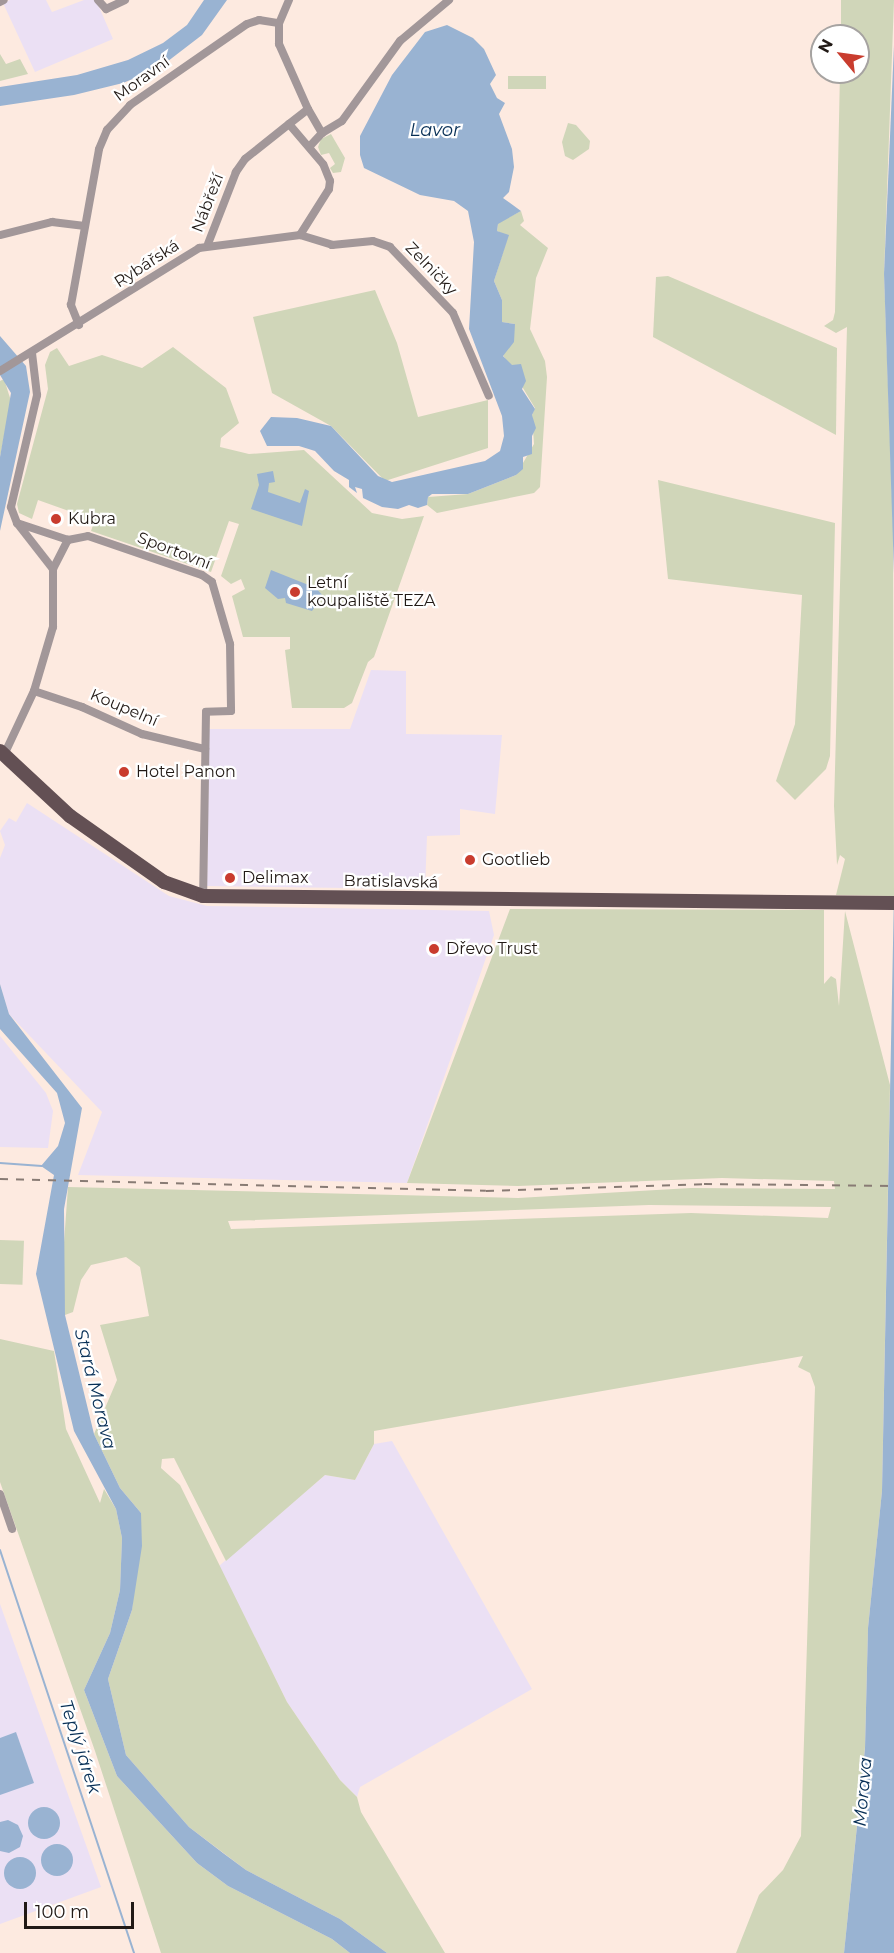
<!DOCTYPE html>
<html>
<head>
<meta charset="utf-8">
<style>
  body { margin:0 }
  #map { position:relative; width:894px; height:1953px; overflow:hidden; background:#fdeae0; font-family:Montserrat,sans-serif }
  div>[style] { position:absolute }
  .industrial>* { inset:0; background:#ebe0f4 }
  .green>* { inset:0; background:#d0d6b9; transform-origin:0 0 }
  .water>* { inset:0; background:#99b3d2 }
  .round { border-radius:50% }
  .stream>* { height:2px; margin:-1px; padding:0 1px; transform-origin:1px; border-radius:1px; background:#99b3d2 }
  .minor>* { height:8px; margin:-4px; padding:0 4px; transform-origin:4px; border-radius:4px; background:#a29799 }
  .primary>* { height:14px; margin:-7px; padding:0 7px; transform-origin:7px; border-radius:7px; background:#635054 }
  .rail>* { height:2px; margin-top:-1px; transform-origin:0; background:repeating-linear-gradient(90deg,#887b74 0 8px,transparent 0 16px) }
  .dots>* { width:16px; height:16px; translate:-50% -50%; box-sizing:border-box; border:3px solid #fff; border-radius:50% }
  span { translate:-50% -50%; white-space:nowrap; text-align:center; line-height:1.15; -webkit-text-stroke:4.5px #fff; paint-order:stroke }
  .street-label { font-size:16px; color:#211915 }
  .poi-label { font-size:16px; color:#211915 }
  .left { translate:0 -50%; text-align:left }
  .water-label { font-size:18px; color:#072f56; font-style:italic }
  .north { position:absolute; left:810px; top:24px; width:60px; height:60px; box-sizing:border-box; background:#fff; border:2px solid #a6a3a1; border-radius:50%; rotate:299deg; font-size:16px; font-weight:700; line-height:24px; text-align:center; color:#211915 }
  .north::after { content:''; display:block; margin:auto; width:21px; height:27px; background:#c93c2e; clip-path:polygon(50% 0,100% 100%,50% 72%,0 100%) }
  .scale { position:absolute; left:24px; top:1902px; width:110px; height:27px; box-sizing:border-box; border:3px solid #211915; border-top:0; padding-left:8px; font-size:18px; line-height:21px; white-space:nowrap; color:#211915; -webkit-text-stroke:4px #fff; paint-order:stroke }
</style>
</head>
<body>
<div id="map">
  <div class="industrial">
    <div style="clip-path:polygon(10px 0,46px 0,52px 12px,84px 0,96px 0,113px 39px,35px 72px,3px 3px)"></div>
    <div style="clip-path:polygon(371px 670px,406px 671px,406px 734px,502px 735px,495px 814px,460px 809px,460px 835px,427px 836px,425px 889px,207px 886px,209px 729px,350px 729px)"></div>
    <div style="clip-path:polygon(27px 803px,169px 896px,207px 906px,489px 911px,494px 935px,407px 1183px,78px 1175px,102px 1112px,9px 1014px,0 984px,0 858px,5px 845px,0 831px,9px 818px,16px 822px)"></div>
    <div style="clip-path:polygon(0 1036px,46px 1093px,53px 1111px,48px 1148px,0 1147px)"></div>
    <div style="clip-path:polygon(392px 1441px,532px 1689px,360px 1787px,357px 1797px,340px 1780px,287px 1702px,219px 1566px,325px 1475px,355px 1480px,374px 1444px)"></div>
    <div style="clip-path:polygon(0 1604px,101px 1887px,0 1924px)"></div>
  </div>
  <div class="green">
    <div style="clip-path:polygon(841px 0,894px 0,884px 274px,893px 524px,894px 896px,836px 895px,845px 859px,840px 855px,837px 865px,834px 806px,847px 327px,836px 333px,824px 326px,833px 320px,835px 312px,840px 72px,858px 72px,858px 36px,841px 36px)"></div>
    <div style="clip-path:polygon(0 54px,6px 64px,20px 59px,28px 74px,0 81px)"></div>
    <div style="left:546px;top:76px;width:13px;height:38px;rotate:90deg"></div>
    <div style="clip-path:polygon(568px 123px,576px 125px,590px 141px,589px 149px,573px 160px,565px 156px,562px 142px)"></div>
    <div style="clip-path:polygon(331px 134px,345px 158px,341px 172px,333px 173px,330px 168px,335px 164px,329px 153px,321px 155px,318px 147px,321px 139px)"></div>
    <div style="clip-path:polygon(521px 211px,524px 221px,520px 225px,548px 248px,536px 278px,530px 329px,545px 361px,547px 377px,540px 487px,534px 493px,437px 513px,427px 505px,428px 497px,468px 494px,516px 475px,534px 444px,532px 415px,535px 408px,503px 355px,515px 324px,501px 322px,502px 300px,494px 281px,508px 236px,497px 231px,498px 223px)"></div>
    <div style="clip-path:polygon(668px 276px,837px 348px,836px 435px,653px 337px,656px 277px)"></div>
    <div style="clip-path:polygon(375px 290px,397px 343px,418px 417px,488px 400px,488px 448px,385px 481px,331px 426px,272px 393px,253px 317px)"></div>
    <div style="clip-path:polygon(173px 347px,226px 388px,239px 423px,221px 438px,220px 447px,249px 454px,304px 450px,372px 513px,402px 519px,424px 516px,374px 657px,368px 662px,352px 703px,344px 708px,292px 708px,285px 650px,290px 649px,290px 637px,243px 637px,232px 596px,245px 589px,241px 579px,231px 584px,221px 576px,239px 524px,229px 521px,211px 572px,91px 531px,93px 525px,79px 520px,80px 515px,38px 500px,32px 519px,19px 513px,17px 504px,48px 389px,45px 365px,50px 352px,57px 348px,69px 366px,102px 355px,142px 368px)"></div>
    <div style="clip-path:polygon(4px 379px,11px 401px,0 457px,0 381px)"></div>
    <div style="clip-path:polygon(658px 480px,835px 523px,830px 756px,826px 769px,795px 800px,776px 781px,795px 724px,802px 595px,668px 579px)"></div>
    <div style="clip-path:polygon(evenodd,510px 909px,824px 910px,824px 984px,831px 976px,836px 979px,839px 1006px,845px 911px,890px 1085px,882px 1491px,868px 1628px,865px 1747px,844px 1953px,736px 1953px,759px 1895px,783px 1870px,801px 1836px,815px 1387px,810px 1373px,798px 1367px,803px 1356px,374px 1431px,374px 1444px,355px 1480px,325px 1475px,226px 1561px,174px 1458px,162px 1459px,161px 1468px,180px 1485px,287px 1702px,340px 1780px,357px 1797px,361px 1812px,445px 1953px,387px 1953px,340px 1919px,246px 1870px,189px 1827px,126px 1755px,108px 1679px,132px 1610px,141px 1513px,120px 1488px,94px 1434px,117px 1380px,100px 1325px,149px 1316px,140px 1267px,126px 1257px,91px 1265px,81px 1280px,73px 1312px,65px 1315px,62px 1270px,68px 1187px,518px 1198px,691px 1188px,835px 1189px,834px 1181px,722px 1178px,518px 1186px,407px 1183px,510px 909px,649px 1205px,831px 1207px,828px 1218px,691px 1213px,231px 1229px,228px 1221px,649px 1205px)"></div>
    <div style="left:0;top:1240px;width:24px;height:44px;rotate:2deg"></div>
    <div style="clip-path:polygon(0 1339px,54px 1351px,66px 1429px,100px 1503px,104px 1489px,116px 1509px,122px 1538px,120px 1590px,110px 1633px,84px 1690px,117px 1776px,197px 1863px,228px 1886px,332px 1939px,350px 1953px,161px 1953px,95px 1751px,0 1482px)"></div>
  </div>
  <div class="water">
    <div style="clip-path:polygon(204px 0,227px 0,202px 35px,159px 68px,123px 83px,74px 95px,0 106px,0 87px,77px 75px,128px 60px,163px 43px,187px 25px)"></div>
    <div style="clip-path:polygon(447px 25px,473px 38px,484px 49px,496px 75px,490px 84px,497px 98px,505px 103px,499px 114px,512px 149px,514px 167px,509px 192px,503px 198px,521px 211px,498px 224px,497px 231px,509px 235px,494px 281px,502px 300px,502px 322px,515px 324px,514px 342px,503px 356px,512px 365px,521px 364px,526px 381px,522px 389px,535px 409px,532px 415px,536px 428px,532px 436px,532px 454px,523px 457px,523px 469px,516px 475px,468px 494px,432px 494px,428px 497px,427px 505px,418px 508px,409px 505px,398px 509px,382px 507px,363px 498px,362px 489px,355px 487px,357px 493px,349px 487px,349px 480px,334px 471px,315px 451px,299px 446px,267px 446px,260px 431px,271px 417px,297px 418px,331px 426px,378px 476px,392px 482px,485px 461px,500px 451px,504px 436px,502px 416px,469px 329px,474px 242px,468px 211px,454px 201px,420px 195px,364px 168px,360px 155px,360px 136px,392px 75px,425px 32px)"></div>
    <div style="clip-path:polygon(894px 45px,894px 573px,884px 274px)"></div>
    <div style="clip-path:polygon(0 336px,26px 366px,30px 392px,0 531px,0 457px,11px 393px,0 375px)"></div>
    <div style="clip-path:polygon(273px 471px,275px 482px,269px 483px,268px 492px,300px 503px,305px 489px,309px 491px,302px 526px,251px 509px,259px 485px,257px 474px)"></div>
    <div style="clip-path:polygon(271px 570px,316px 588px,323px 596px,312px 611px,286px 603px,285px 598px,278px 599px,265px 588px)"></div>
    <div style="clip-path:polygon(894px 894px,894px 1953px,844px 1953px,865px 1748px,868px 1628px,882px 1491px)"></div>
    <div style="clip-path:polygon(0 984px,9px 1014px,82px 1108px,64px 1209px,65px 1315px,94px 1434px,120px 1488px,141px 1513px,142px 1546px,132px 1610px,108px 1679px,126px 1755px,189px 1827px,223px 1853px,246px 1870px,340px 1919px,387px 1953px,350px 1953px,332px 1939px,228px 1886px,197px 1863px,117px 1776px,84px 1690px,110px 1633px,120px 1590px,122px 1538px,116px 1509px,74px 1431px,36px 1274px,54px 1175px,41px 1166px,58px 1146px,65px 1123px,57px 1093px,0 1029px)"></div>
    <div style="clip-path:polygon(16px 1732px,34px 1783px,0 1795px,0 1738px)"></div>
    <div class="round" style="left:28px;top:1807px;width:32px;height:32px"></div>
    <div style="clip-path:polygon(8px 1820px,18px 1825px,23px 1836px,20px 1847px,9px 1853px,0 1851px,0 1822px)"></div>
    <div class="round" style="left:41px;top:1844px;width:32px;height:32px"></div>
    <div class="round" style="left:4px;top:1857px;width:32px;height:32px"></div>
  </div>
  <div class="stream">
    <div style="left:0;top:1163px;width:42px;rotate:4.1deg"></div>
    <div style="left:0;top:1550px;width:425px;rotate:71.6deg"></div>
  </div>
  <div class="minor">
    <div style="left:98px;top:0;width:12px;rotate:48deg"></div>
    <div style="left:106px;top:9px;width:21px;rotate:-25deg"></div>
    <div style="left:289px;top:0;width:25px;rotate:113deg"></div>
    <div style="left:279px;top:23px;width:21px;rotate:90deg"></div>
    <div style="left:279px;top:44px;width:71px;rotate:66deg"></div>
    <div style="left:0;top:2px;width:4px;rotate:-27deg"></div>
    <div style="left:289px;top:124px;width:24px;rotate:-38deg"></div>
    <div style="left:308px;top:109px;width:28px;rotate:60deg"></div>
    <div style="left:310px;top:146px;width:18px;rotate:-47deg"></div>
    <div style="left:322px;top:133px;width:23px;rotate:-31deg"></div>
    <div style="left:342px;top:121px;width:99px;rotate:-54.1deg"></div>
    <div style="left:400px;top:41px;width:64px;rotate:-39.9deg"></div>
    <div style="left:0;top:235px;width:54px;rotate:-14deg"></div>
    <div style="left:52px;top:222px;width:33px;rotate:7deg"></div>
    <div style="left:300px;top:235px;width:34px;rotate:17deg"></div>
    <div style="left:332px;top:245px;width:41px;rotate:-5.6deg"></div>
    <div style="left:373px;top:241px;width:18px;rotate:19deg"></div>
    <div style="left:390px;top:247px;width:91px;rotate:46.3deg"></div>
    <div style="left:453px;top:313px;width:90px;rotate:66.6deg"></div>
    <div style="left:79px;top:325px;width:22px;rotate:-112deg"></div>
    <div style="left:71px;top:305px;width:158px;rotate:-79.8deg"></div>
    <div style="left:99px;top:149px;width:21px;rotate:-67deg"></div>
    <div style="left:107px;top:130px;width:34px;rotate:-47deg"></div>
    <div style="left:130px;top:105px;width:142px;rotate:-34.7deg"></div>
    <div style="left:247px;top:24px;width:13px;rotate:-18deg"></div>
    <div style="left:259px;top:20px;width:20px;rotate:9deg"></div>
    <div style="left:0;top:371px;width:234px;rotate:-31.7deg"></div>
    <div style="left:199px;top:248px;width:102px;rotate:-7.3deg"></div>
    <div style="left:300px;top:235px;width:54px;rotate:-57.8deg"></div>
    <div style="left:329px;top:189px;width:8px;rotate:-83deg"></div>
    <div style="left:330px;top:181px;width:18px;rotate:-112deg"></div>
    <div style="left:323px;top:164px;width:52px;rotate:-130.4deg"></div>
    <div style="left:289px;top:124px;width:56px;rotate:141.5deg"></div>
    <div style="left:245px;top:159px;width:16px;rotate:125deg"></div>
    <div style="left:236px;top:172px;width:77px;rotate:111.3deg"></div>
    <div style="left:17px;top:523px;width:54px;rotate:18.4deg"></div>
    <div style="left:68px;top:540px;width:20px;rotate:-11deg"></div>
    <div style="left:88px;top:536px;width:120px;rotate:18.9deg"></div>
    <div style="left:202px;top:575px;width:12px;rotate:35deg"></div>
    <div style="left:212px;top:582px;width:65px;rotate:73.8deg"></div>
    <div style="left:230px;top:644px;width:67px;rotate:89.1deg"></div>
    <div style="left:231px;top:711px;width:25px;rotate:178deg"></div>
    <div style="left:206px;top:712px;width:184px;rotate:90.9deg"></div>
    <div style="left:53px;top:569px;width:33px;rotate:-63deg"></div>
    <div style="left:34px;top:691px;width:51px;rotate:18.4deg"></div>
    <div style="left:82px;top:707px;width:66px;rotate:24.2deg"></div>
    <div style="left:142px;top:734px;width:65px;rotate:13.4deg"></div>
    <div style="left:4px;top:755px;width:71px;rotate:-64.9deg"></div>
    <div style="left:34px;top:691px;width:67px;rotate:-73.5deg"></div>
    <div style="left:53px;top:627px;width:58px;rotate:-90deg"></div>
    <div style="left:53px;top:569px;width:58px;rotate:-128deg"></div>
    <div style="left:17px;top:523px;width:17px;rotate:-111deg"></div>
    <div style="left:11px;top:507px;width:115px;rotate:-76.9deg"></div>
    <div style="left:37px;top:395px;width:42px;rotate:-96.8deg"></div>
    <div style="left:0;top:1494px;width:37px;rotate:71deg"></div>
  </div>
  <div class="primary">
    <div style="left:0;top:751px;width:96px;rotate:42.9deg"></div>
    <div style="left:70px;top:816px;width:115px;rotate:35.1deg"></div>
    <div style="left:164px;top:882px;width:41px;rotate:19.7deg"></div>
    <div style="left:203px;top:896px;width:691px;rotate:0.58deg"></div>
  </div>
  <div class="rail">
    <div style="left:0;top:1179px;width:486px;rotate:1.4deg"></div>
    <div style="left:486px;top:1191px;width:218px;rotate:-1.8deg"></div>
    <div style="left:704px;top:1184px;width:190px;rotate:0.6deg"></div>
  </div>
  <div class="dots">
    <div style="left:56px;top:519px;background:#c93c2e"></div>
    <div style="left:295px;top:592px;background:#c93c2e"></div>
    <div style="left:124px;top:772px;background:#c93c2e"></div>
    <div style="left:470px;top:860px;background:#c93c2e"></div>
    <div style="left:230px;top:878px;background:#c93c2e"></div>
    <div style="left:434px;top:949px;background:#c93c2e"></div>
  </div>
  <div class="street-label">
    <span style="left:142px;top:79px;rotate:-36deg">Moravní</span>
    <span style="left:208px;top:203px;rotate:-69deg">Nábřeží</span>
    <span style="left:147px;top:264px;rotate:-33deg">Rybářská</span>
    <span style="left:431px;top:269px;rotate:46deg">Zelničky</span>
    <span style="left:174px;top:551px;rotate:21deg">Sportovní</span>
    <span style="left:124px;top:708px;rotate:23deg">Koupelní</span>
    <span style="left:391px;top:882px;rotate:1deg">Bratislavská</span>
  </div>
  <div class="poi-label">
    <span class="left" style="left:68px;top:519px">Kubra</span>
    <span class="left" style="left:307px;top:592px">Letní<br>koupaliště TEZA</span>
    <span class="left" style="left:136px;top:772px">Hotel Panon</span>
    <span class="left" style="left:482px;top:860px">Gootlieb</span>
    <span class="left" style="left:242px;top:878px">Delimax</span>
    <span class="left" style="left:446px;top:949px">Dřevo Trust</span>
  </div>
  <div class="water-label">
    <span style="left:435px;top:130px">Lavor</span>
    <span style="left:95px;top:1389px;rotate:76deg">Stará Morava</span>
    <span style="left:80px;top:1747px;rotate:72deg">Teplý járek</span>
    <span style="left:863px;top:1792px;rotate:-85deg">Morava</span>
  </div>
  <div class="north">N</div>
  <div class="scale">100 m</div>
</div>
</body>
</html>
